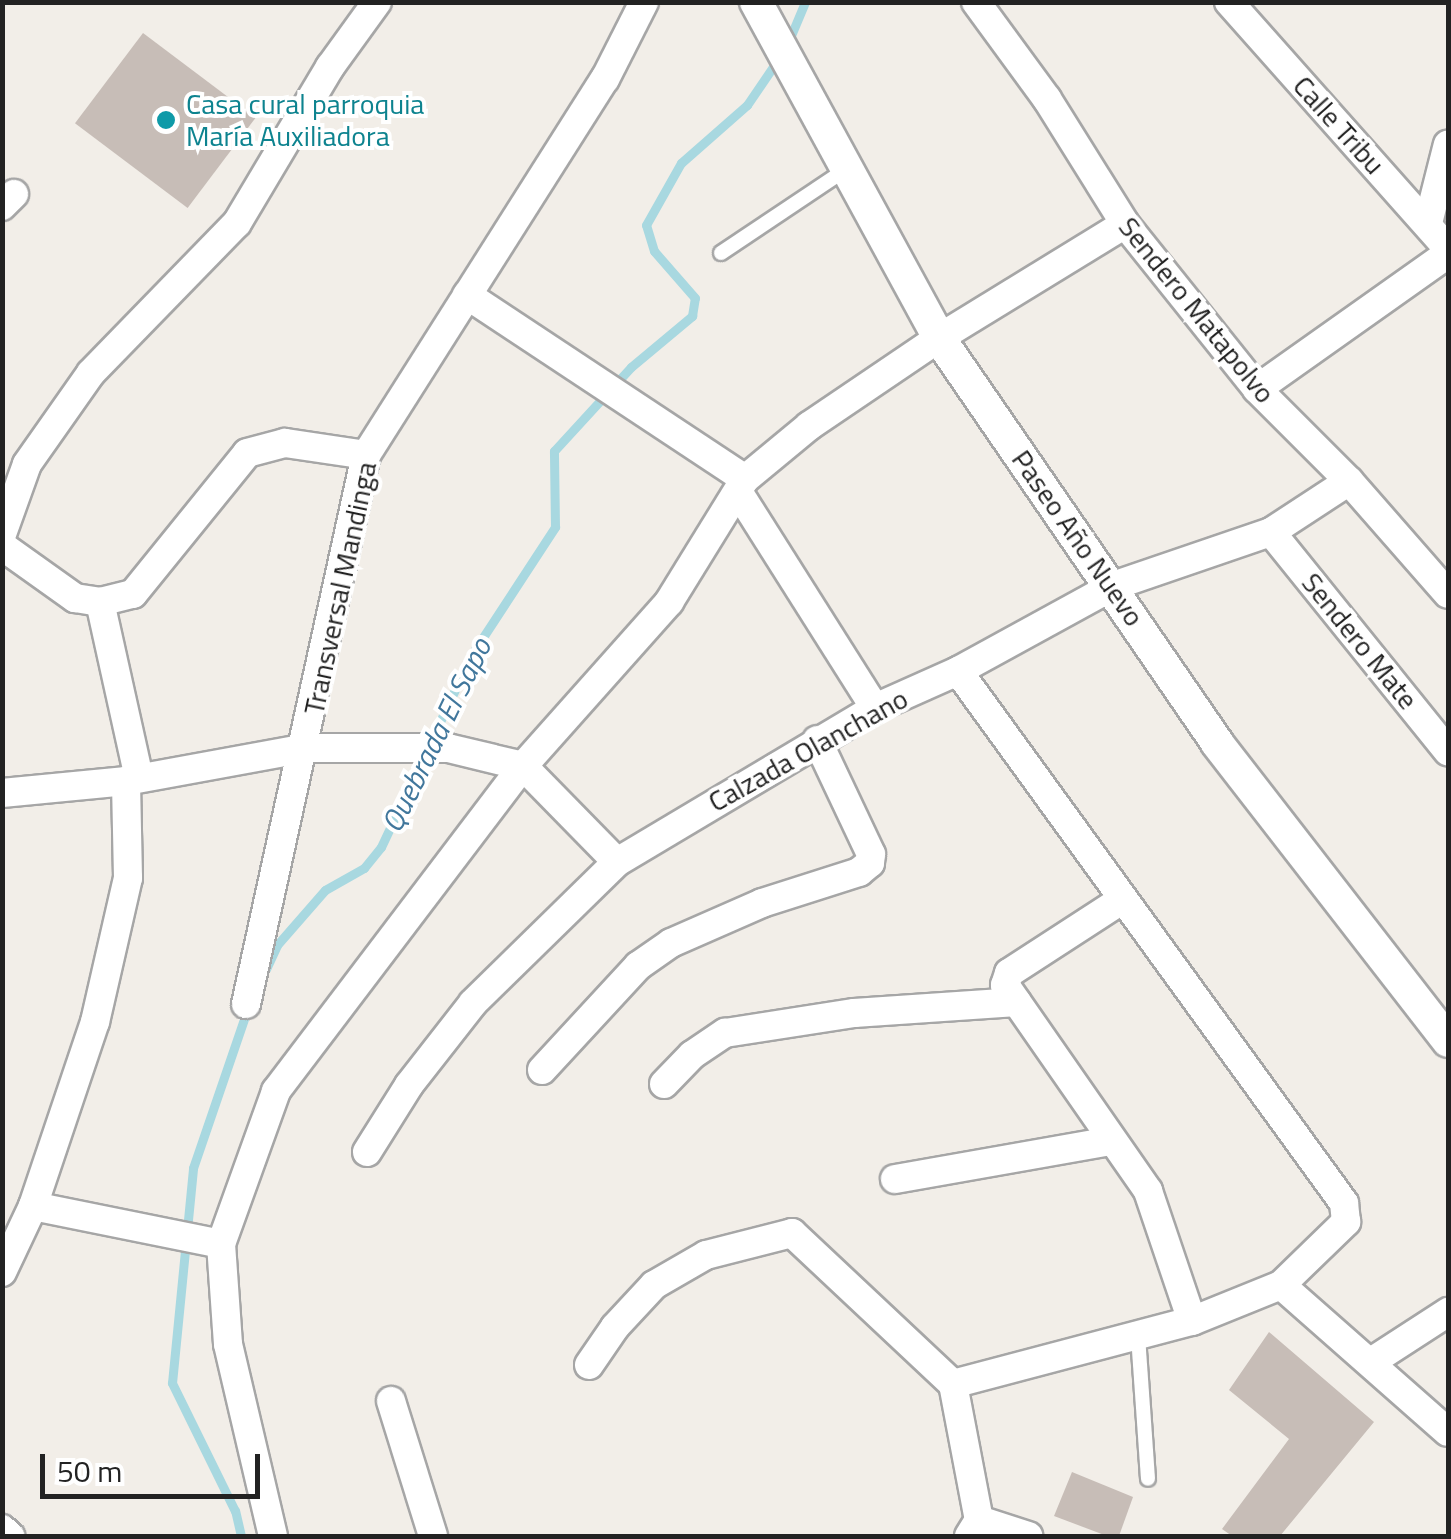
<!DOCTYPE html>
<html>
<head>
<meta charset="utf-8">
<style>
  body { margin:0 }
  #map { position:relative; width:1451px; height:1539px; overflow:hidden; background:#f2eee8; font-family:"Titillium Web",sans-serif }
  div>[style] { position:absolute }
  .stream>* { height:9px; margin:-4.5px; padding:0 4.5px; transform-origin:4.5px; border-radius:4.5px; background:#a8d8e0 }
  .building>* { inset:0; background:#c7bdb7; transform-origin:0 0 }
  .roads { filter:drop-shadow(2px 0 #a6a6a6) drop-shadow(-2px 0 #a6a6a6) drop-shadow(0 2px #a6a6a6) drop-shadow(0 -2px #a6a6a6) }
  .service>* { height:14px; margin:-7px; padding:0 7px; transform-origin:7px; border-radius:7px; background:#fff }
  .minor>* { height:28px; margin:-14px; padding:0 14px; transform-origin:14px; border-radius:14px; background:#fff }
  .tertiary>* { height:32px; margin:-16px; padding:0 16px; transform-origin:16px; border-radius:16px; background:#fff }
  .dots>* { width:28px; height:28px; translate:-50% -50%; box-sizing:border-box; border:5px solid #fff; border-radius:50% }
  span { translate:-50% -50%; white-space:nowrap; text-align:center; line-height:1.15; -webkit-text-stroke:8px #fff; paint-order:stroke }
  .culture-label { font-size:28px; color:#0d838f }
  .left { translate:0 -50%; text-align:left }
  .street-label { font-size:28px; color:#222 }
  .water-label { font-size:30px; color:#41779c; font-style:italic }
  .frame { position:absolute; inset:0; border:5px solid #222; pointer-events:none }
  .scale { position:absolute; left:40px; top:1454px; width:220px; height:45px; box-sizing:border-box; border:5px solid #222; border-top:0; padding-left:12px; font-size:30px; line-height:35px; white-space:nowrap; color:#222; -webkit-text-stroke:8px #fff; paint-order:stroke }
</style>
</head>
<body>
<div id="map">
  <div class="stream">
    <div style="left:787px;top:45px;width:47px;rotate:-67.3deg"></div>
    <div style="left:266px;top:969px;width:26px;rotate:-65deg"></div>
    <div style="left:277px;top:945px;width:73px;rotate:-48.9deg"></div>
    <div style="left:325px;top:890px;width:45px;rotate:-29.4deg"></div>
    <div style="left:364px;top:868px;width:27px;rotate:-51deg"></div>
    <div style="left:381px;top:847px;width:213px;rotate:-64.8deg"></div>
    <div style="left:472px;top:654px;width:152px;rotate:-56.8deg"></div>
    <div style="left:555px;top:527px;width:76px;rotate:-90.8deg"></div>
    <div style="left:554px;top:451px;width:114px;rotate:-47.5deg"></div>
    <div style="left:631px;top:367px;width:80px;rotate:-39.9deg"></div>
    <div style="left:692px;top:316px;width:18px;rotate:-81deg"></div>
    <div style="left:695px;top:298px;width:62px;rotate:-131.1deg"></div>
    <div style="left:654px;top:251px;width:27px;rotate:-107deg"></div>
    <div style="left:646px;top:225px;width:71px;rotate:-60.6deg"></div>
    <div style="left:681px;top:163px;width:88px;rotate:-41.3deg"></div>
    <div style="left:747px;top:105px;width:57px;rotate:-55.8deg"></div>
    <div style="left:241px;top:1536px;width:26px;rotate:-103deg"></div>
    <div style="left:235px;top:1511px;width:143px;rotate:-116.2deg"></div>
    <div style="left:172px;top:1383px;width:216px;rotate:-84.4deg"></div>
    <div style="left:193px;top:1168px;width:167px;rotate:-71.1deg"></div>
  </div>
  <div class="building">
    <div style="left:143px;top:33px;width:141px;height:113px;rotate:37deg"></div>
    <div style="clip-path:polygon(1269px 1332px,1374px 1422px,1280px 1536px,1232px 1536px,1222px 1529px,1289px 1439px,1229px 1390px)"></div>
    <div style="clip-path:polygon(1072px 1472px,1133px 1497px,1119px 1536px,1107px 1536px,1054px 1516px)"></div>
  </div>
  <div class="roads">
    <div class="service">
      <div style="left:721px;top:253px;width:153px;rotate:-33.8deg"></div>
      <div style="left:1138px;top:1336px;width:143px;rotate:86deg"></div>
    </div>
    <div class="minor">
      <div style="left:976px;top:2px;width:120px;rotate:53.8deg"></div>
      <div style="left:1047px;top:99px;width:147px;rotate:58deg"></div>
      <div style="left:1125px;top:224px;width:211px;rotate:51.3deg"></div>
      <div style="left:1257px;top:389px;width:130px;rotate:45deg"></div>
      <div style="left:1349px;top:481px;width:150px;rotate:48.8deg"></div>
      <div style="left:1229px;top:2px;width:330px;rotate:48.4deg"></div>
      <div style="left:2px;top:206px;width:17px;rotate:-45deg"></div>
      <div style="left:1428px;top:223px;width:81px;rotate:-75.8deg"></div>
      <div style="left:467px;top:295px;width:333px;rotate:33.5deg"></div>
      <div style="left:1257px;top:389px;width:234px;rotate:-35.3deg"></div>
      <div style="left:739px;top:493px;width:254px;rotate:57.7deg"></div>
      <div style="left:1271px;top:532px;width:282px;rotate:51.1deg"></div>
      <div style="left:2px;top:534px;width:74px;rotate:-70.3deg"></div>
      <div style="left:27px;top:464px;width:111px;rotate:-54.9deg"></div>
      <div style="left:91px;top:373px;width:209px;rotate:-45.8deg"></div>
      <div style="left:237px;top:223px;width:182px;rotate:-59.2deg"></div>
      <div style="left:330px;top:67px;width:80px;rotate:-54.1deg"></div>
      <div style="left:2px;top:546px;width:90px;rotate:35.5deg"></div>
      <div style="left:75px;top:598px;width:25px;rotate:9deg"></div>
      <div style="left:100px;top:602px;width:34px;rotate:-14deg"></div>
      <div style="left:133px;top:594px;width:181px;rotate:-51deg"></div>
      <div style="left:247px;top:453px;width:39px;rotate:-15deg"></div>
      <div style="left:285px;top:443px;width:82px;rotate:8.4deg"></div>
      <div style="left:100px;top:602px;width:180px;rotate:77.5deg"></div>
      <div style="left:2px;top:793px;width:125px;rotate:-5.5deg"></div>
      <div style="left:126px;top:781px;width:182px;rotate:-10.4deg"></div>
      <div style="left:305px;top:748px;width:143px"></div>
      <div style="left:448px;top:748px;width:77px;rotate:13.5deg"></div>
      <div style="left:523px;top:766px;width:134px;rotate:45.6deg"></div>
      <div style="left:1123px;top:899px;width:136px;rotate:147deg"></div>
      <div style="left:1009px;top:973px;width:13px;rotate:108deg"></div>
      <div style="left:1005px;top:985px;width:251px;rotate:55.2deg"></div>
      <div style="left:1148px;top:1191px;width:137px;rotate:71.3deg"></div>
      <div style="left:246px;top:1004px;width:562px;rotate:-77.67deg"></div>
      <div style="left:366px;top:455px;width:446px;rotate:-57.6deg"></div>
      <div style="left:605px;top:79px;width:86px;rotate:-63.1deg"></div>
      <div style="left:542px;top:1070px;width:142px;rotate:-47.3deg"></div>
      <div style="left:638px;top:966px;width:40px;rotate:-34.9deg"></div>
      <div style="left:671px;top:943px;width:99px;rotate:-23.7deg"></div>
      <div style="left:762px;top:903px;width:102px;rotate:-17.7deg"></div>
      <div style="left:859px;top:872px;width:14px;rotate:-39deg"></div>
      <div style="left:870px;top:863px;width:9px;rotate:-84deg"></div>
      <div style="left:871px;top:854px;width:126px;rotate:-115.3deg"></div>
      <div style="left:664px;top:1084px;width:40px;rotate:-46deg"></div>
      <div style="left:692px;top:1055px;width:40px;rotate:-34deg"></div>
      <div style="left:725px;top:1033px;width:131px;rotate:-8.8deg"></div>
      <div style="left:854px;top:1013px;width:163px;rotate:-3.9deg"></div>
      <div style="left:367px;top:1152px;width:79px;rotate:-57.9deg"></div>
      <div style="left:409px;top:1085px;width:104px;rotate:-52deg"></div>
      <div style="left:473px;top:1003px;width:202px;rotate:-44.4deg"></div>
      <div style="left:617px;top:862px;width:300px;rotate:-30.8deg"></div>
      <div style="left:875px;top:708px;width:91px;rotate:-24deg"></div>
      <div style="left:958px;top:671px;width:177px;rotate:-28.7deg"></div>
      <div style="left:1113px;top:586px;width:167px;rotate:-18.9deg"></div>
      <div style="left:1271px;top:532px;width:93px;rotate:-33.2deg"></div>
      <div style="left:895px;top:1179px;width:218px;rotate:-10deg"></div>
      <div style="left:33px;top:1206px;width:192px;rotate:11.4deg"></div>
      <div style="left:2px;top:1272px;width:73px;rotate:-64.8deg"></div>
      <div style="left:33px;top:1206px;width:194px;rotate:-71.4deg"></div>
      <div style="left:95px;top:1022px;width:148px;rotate:-77.1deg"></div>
      <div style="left:128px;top:878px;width:97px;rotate:-91.2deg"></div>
      <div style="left:1281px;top:1285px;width:222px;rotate:41.4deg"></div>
      <div style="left:1371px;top:1362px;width:92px;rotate:-33deg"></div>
      <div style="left:589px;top:1365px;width:46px;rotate:-55.6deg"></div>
      <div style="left:615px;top:1327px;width:57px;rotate:-47.1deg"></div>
      <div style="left:654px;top:1285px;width:60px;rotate:-30deg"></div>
      <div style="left:706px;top:1255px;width:89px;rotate:-14.3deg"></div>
      <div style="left:792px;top:1233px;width:221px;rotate:43.2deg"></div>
      <div style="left:953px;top:1384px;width:138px;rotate:79.2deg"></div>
      <div style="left:979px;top:1520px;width:19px;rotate:122deg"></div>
      <div style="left:953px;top:1384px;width:247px;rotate:-14.8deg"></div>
      <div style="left:1192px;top:1321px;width:96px;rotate:-22deg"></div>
      <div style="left:1281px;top:1285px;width:91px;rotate:-44.1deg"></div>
      <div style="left:1346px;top:1222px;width:19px;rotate:-96deg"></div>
      <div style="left:1344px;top:1203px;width:657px;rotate:-125.96deg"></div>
      <div style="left:391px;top:1401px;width:141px;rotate:72.7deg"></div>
      <div style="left:979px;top:1520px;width:52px;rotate:18.1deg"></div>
      <div style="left:2px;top:1529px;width:11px;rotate:41deg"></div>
      <div style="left:273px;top:1536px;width:197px;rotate:-103.2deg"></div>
      <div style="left:228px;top:1344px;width:100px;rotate:-94deg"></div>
      <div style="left:221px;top:1244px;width:163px;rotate:-70.2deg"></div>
      <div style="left:276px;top:1091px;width:408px;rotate:-52.8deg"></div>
      <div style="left:523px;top:766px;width:220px;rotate:-48.3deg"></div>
      <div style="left:669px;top:602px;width:145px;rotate:-58.3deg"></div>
      <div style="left:745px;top:479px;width:83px;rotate:-39.6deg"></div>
      <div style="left:809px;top:426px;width:157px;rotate:-34.1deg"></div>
      <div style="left:939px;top:338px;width:218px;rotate:-31.5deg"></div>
    </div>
    <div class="tertiary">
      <div style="left:756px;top:2px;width:383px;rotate:61.4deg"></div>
      <div style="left:939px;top:338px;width:491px;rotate:55.5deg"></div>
      <div style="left:1217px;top:743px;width:377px;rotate:52.2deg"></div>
    </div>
  </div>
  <div class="dots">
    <div style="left:166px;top:120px;background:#0f9aa8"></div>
  </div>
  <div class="culture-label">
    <span class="left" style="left:186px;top:120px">Casa cural parroquia<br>María Auxiliadora</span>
  </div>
  <div class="street-label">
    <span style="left:1339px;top:125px;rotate:48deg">Calle Tribu</span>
    <span style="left:1197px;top:310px;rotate:51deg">Sendero Matapolvo</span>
    <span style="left:1078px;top:538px;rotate:55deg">Paseo Año Nuevo</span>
    <span style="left:340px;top:588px;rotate:-78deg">Transversal Mandinga</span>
    <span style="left:1360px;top:641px;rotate:51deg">Sendero Mate</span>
    <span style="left:808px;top:750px;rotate:-29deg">Calzada Olanchano</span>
  </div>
  <div class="water-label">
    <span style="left:436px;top:735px;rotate:-64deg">Quebrada El Sapo</span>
  </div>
  <div class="frame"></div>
  <div class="scale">50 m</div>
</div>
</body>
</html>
